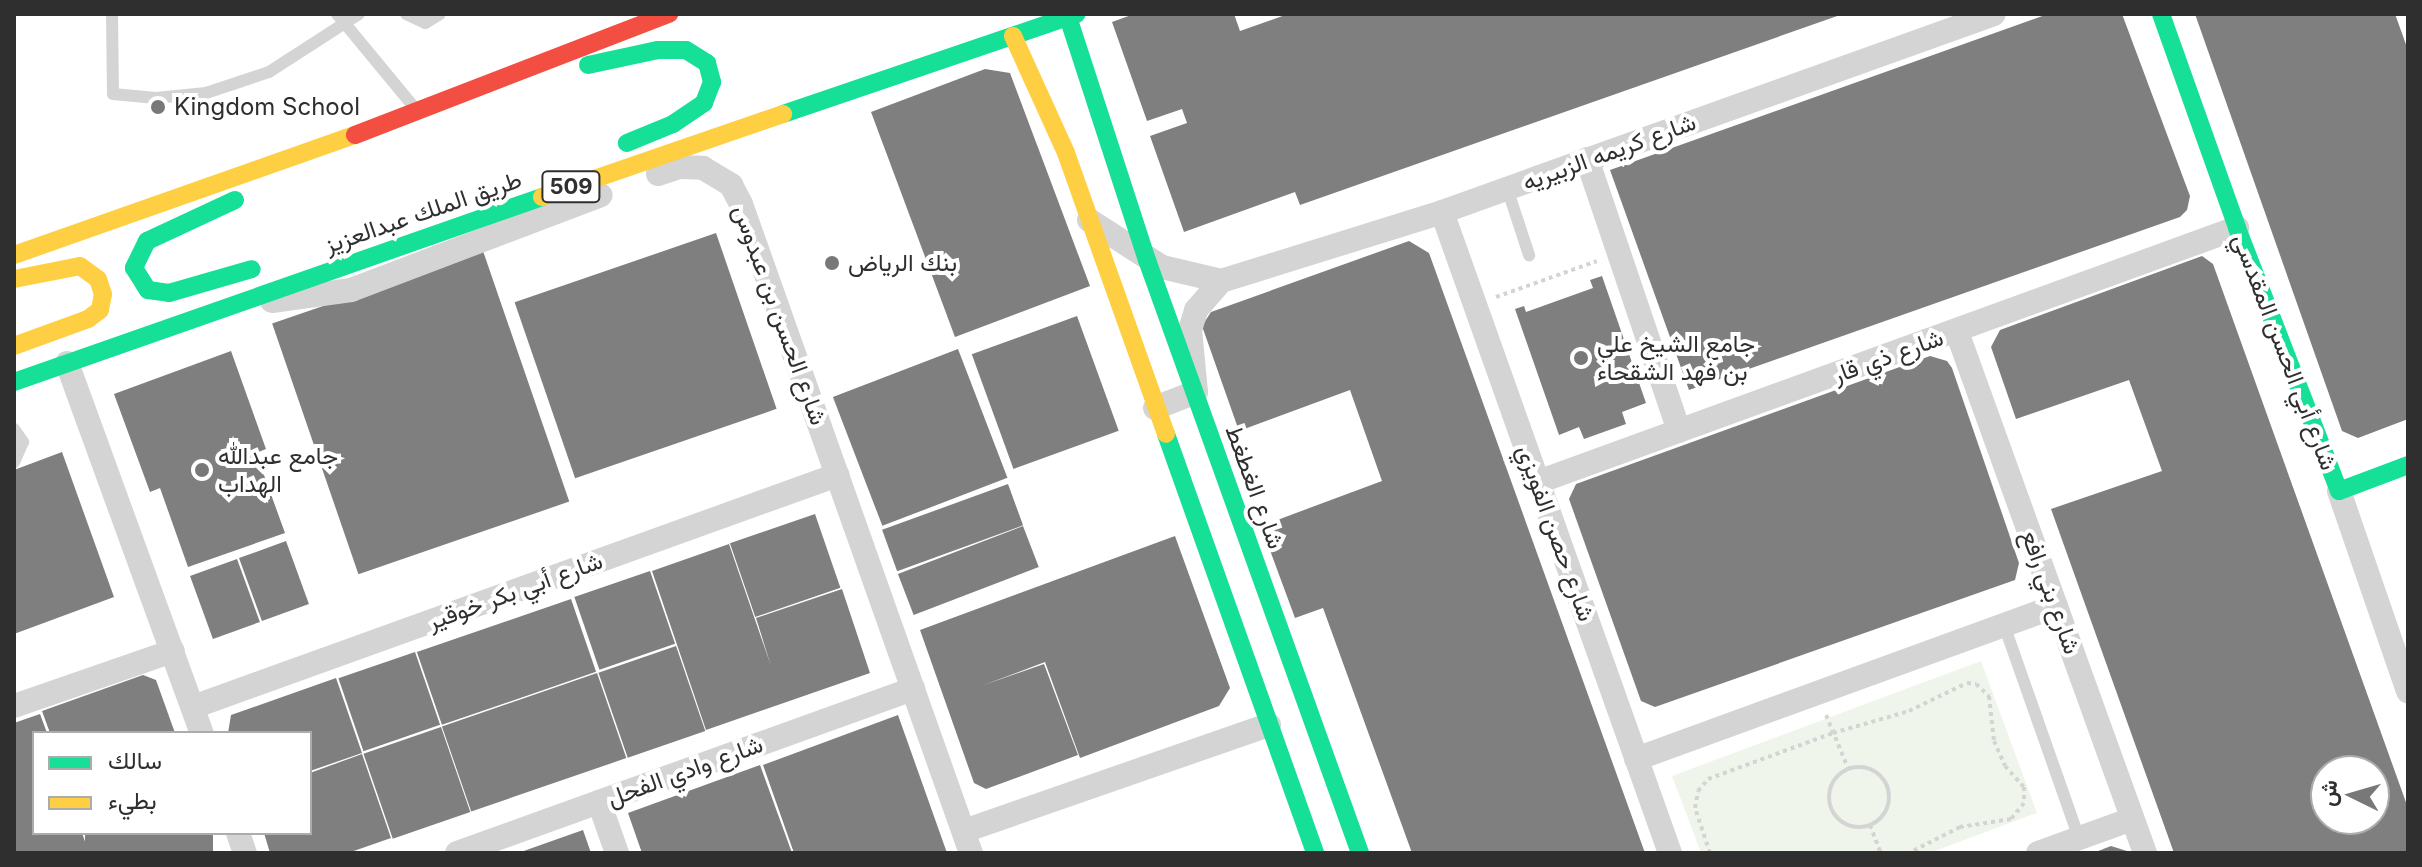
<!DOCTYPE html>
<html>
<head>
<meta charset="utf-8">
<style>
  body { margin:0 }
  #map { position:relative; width:2422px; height:867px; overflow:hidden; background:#fff; font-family:Inter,Vazirmatn,sans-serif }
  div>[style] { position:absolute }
  .green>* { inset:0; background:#f0f5ec }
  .building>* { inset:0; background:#7f7f7f; transform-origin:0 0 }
  .path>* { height:4px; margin-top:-2px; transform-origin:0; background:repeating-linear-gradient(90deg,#d4d4d4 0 4px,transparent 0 8px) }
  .path>.ring { margin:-2px; padding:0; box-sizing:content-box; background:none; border:4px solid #d4d4d4; border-radius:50% }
  .lane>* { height:12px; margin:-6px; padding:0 6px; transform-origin:6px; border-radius:6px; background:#d4d4d4 }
  .street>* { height:24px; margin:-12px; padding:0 12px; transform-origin:12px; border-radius:12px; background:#d4d4d4 }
  .fast>* { height:18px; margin:-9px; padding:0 9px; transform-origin:9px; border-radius:9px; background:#16e098 }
  .slow>* { height:18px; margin:-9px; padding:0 9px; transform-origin:9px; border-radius:9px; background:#ffcf43 }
  .jam>* { height:18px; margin:-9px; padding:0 9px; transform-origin:9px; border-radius:9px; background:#f24e42 }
  .dots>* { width:22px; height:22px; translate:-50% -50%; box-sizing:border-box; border:4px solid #fff; border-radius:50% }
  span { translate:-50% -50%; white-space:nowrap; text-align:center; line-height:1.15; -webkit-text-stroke:8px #fff; paint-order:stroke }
  .shield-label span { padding:2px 6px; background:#fff; border:2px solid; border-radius:6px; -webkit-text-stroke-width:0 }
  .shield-label { font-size:22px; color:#2f2f2f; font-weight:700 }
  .poi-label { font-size:24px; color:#2f2f2f }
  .left { translate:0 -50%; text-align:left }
  .street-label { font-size:24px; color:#2f2f2f }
  .frame { position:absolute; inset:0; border:16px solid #2f2f2f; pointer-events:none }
  .legend { position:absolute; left:32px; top:731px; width:280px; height:104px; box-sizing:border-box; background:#fff; border:2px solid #acacac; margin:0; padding:10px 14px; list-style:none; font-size:24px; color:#2f2f2f }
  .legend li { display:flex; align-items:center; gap:16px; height:40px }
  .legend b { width:40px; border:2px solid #acacac }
  .north { position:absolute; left:2310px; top:755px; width:80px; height:80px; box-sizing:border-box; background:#fff; border:2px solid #acacac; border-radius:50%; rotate:275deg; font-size:22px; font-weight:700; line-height:32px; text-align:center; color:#2f2f2f }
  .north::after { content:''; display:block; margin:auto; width:28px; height:36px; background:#787878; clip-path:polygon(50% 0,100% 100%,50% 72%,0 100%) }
</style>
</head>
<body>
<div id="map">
  <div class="green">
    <div style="clip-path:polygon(1981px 661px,2037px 813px,1930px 853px,1701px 853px,1672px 776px)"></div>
  </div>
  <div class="building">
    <div style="clip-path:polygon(1134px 14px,1234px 14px,1240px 31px,1288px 14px,1843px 14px,1300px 205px,1295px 192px,1184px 232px,1150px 136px,1187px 123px,1182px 109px,1147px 121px,1112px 22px)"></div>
    <div style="clip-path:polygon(2048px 14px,2122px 14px,2190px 196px,2187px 210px,2180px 217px,1689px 390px,1610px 170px)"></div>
    <div style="clip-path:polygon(2195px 14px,2395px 14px,2408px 50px,2408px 419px,2358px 438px,2342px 431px)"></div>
    <div style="clip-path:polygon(985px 69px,1010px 73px,1090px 286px,955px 337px,871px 112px)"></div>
    <div style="left:716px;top:233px;width:186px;height:213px;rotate:71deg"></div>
    <div style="clip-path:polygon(1409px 241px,1429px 253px,1645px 853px,1412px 853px,1323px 608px,1295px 618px,1261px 526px,1382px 481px,1350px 390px,1239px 431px,1202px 326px,1211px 312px)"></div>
    <div style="left:483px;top:251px;width:265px;height:223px;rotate:71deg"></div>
    <div style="clip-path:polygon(evenodd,2202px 256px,2213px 264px,2408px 808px,2408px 853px,2174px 853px,2051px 509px,2162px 471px,2129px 380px,2016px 419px,1991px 347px,2000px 330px,2202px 256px,2326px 771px,2374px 771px,2374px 819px,2326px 819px,2326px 771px)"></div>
    <div style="clip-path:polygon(1602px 276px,1646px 403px,1622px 412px,1626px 424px,1584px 439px,1579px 427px,1559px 435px,1515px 309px,1524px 306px,1526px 312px,1593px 288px,1590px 280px)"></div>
    <div style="left:1077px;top:316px;width:122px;height:112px;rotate:70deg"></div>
    <div style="left:958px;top:349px;width:138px;height:134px;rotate:69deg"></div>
    <div style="clip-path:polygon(231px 351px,266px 449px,256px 453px,285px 533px,188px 567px,160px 488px,150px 492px,114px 394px)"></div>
    <div style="clip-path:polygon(1930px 356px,1947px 361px,1952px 368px,2019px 563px,2015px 580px,1655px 707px,1641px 701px,1569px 499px,1576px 484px)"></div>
    <div style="clip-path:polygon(62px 452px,114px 597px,14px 634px,14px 470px)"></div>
    <div style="left:1008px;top:484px;width:44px;height:134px;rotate:70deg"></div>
    <div style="left:815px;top:514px;width:78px;height:90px;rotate:71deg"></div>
    <div style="left:1023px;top:526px;width:44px;height:134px;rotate:69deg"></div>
    <div style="clip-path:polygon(1175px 536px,1230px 688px,1219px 706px,1080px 758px,1045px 662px,981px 686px,1044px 664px,1078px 755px,986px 789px,974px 783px,920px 630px)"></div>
    <div style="left:286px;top:541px;width:67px;height:50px;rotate:70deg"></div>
    <div style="clip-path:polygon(729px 544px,771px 666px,756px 618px,842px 589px,870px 673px,706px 730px,652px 571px)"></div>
    <div style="left:237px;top:559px;width:67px;height:50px;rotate:70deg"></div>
    <div style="left:650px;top:571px;width:77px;height:80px;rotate:71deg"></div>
    <div style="left:571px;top:599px;width:77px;height:163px;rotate:71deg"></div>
    <div style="left:676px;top:646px;width:90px;height:82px;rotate:71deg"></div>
    <div style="left:415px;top:652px;width:77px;height:81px;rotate:71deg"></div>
    <div style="left:597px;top:673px;width:90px;height:164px;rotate:71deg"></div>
    <div style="clip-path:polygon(143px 675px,156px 680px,175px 733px,50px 733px,42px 711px)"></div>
    <div style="clip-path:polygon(336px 678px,362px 753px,310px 771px,310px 733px,228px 733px,231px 715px)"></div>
    <div style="clip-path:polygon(40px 714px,47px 733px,34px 733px,34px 833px,82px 833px,88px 850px,79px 853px,14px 853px,14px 723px)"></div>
    <div style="clip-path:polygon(898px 715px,947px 853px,794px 853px,763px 765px)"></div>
    <div style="left:441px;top:727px;width:90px;height:82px;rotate:71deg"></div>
    <div style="clip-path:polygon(362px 754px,391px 838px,348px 853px,270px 853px,264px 833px,310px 833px,310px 773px)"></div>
    <div style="clip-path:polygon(760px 765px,792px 853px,642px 853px,628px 813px)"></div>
    <div style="clip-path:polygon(583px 830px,591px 853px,518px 853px)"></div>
    <div style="left:85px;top:833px;width:128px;height:21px"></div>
    <div style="clip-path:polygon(2111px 846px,2130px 852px,2130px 853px,2093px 853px)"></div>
  </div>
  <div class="path">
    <div style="left:1496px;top:297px;width:107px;rotate:-19.6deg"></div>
    <div style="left:1826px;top:715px;width:57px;rotate:67.5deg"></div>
    <div class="ring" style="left:1829px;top:767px;width:56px;height:56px"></div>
    <div style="left:1870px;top:825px;width:30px;rotate:69deg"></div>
    <div style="left:1710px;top:853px;width:47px;rotate:-108.4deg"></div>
    <div style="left:1695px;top:808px;width:17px;rotate:-80deg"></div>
    <div style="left:1698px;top:791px;width:16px;rotate:-50deg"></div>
    <div style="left:1708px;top:779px;width:133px;rotate:-20.2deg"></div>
    <div style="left:1833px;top:733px;width:79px;rotate:-16.1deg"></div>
    <div style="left:1909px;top:711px;width:64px;rotate:-25.8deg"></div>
    <div style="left:1967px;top:683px;width:9px;rotate:6deg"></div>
    <div style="left:1976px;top:684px;width:18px;rotate:43deg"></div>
    <div style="left:1989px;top:696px;width:45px;rotate:83.7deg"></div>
    <div style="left:1994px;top:741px;width:27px;rotate:66deg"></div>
    <div style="left:2005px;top:766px;width:28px;rotate:48deg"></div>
    <div style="left:2024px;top:787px;width:16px;rotate:90deg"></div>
    <div style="left:2024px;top:803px;width:21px;rotate:129deg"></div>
    <div style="left:2011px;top:819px;width:52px;rotate:171.1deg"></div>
    <div style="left:1960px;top:827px;width:57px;rotate:153deg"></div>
  </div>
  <div class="lane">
    <div style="left:112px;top:14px;width:80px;rotate:89.3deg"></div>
    <div style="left:113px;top:94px;width:43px;rotate:5.3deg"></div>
    <div style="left:156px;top:98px;width:50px;rotate:-5.7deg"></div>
    <div style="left:206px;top:93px;width:66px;rotate:-18.4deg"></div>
    <div style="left:269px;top:72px;width:107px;rotate:-32.8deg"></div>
    <div style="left:337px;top:14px;width:121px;rotate:50.4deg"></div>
    <div style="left:406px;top:14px;width:21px;rotate:25deg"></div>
    <div style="left:425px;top:23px;width:17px;rotate:-31deg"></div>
    <div style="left:1507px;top:188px;width:71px;rotate:71.8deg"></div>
    <div style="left:14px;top:429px;width:16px;rotate:55deg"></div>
    <div style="left:23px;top:442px;width:22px;rotate:114deg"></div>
    <div style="left:2004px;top:625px;width:226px;rotate:70.6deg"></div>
  </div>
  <div class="street">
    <div style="left:1587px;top:159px;width:287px;rotate:71.3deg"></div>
    <div style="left:658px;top:174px;width:23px;rotate:-18deg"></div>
    <div style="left:680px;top:167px;width:23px;rotate:2deg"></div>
    <div style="left:703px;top:168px;width:33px;rotate:31deg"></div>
    <div style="left:731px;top:185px;width:21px;rotate:62deg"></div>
    <div style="left:741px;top:204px;width:689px;rotate:70.49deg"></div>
    <div style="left:1442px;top:212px;width:680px;rotate:70.42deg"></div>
    <div style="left:1089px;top:220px;width:87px;rotate:32.8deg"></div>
    <div style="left:1162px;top:267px;width:61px;rotate:13.3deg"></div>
    <div style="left:1221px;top:281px;width:232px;rotate:-17.3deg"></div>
    <div style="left:1442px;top:212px;width:586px;rotate:-19.73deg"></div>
    <div style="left:272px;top:301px;width:80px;rotate:-7.9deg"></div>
    <div style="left:351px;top:290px;width:267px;rotate:-20.8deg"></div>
    <div style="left:1957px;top:332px;width:554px;rotate:70.16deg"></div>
    <div style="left:67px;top:363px;width:394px;rotate:70deg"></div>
    <div style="left:1155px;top:408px;width:44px;rotate:-21.3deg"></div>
    <div style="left:1196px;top:392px;width:62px;rotate:-95.5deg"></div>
    <div style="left:1190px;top:330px;width:21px;rotate:-73deg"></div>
    <div style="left:1196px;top:310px;width:38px;rotate:-49deg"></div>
    <div style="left:1538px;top:482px;width:744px;rotate:-19.97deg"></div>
    <div style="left:2339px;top:491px;width:212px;rotate:71deg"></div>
    <div style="left:14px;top:706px;width:168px;rotate:-19.1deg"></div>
    <div style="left:193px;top:707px;width:685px;rotate:-19.81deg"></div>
    <div style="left:1636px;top:759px;width:447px;rotate:-20deg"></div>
    <div style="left:599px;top:802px;width:54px;rotate:70.6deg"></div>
    <div style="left:964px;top:831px;width:323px;rotate:-19.2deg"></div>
    <div style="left:238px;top:833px;width:21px;rotate:71deg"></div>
    <div style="left:457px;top:853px;width:485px;rotate:-19.8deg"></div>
    <div style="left:2038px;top:853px;width:100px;rotate:-19.9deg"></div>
  </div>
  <div class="fast">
    <div style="left:2161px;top:14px;width:227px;rotate:70.4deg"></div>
    <div style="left:2237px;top:228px;width:282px;rotate:68.8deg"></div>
    <div style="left:2339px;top:491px;width:74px;rotate:-20.6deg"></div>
    <div style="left:1068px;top:17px;width:256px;rotate:72deg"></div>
    <div style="left:1147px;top:260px;width:630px;rotate:70.24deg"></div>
    <div style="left:588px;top:65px;width:72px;rotate:-12.1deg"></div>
    <div style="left:658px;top:50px;width:28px"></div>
    <div style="left:686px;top:50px;width:25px;rotate:32deg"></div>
    <div style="left:707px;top:63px;width:20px;rotate:75deg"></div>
    <div style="left:712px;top:82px;width:22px;rotate:111deg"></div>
    <div style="left:704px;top:103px;width:37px;rotate:146deg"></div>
    <div style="left:673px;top:124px;width:50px;rotate:157.6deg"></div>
    <div style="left:783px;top:114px;width:310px;rotate:-18.8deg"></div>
    <div style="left:235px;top:200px;width:97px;rotate:155deg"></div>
    <div style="left:147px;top:241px;width:30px;rotate:116deg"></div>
    <div style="left:134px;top:268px;width:26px;rotate:58deg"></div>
    <div style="left:148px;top:290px;width:21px;rotate:8deg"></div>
    <div style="left:169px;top:293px;width:86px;rotate:-16.1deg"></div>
    <div style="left:14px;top:382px;width:559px;rotate:-19.31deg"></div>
    <div style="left:1166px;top:434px;width:445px;rotate:70.4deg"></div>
  </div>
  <div class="slow">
    <div style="left:1013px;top:36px;width:128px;rotate:65.6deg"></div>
    <div style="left:1066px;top:153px;width:298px;rotate:70.4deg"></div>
    <div style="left:542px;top:197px;width:255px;rotate:-19deg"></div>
    <div style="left:14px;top:255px;width:361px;rotate:-19.4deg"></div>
    <div style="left:14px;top:279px;width:67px;rotate:-11.1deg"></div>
    <div style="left:80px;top:266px;width:22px;rotate:36deg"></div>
    <div style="left:98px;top:279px;width:16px;rotate:72deg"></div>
    <div style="left:103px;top:294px;width:16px;rotate:101deg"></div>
    <div style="left:100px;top:310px;width:15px;rotate:143deg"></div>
    <div style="left:88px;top:319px;width:79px;rotate:160deg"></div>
  </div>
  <div class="jam">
    <div style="left:355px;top:135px;width:337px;rotate:-21.1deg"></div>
  </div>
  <div class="dots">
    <div style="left:158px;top:107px;background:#787878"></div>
    <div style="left:832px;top:263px;background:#787878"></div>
    <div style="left:1581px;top:358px;background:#787878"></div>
    <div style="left:202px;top:470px;background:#787878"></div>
  </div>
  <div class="shield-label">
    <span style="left:571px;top:187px">509</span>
  </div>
  <div class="poi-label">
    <span class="left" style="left:174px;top:107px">Kingdom School</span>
    <span class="left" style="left:848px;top:263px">بنك الرياض</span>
    <span class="left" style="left:1597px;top:358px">جامع الشيخ علي<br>بن فهد الشقحاء</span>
    <span class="left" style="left:218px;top:470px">جامع عبدالله<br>الهداب</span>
  </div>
  <div class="street-label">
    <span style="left:1609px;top:152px;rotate:-20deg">شارع كريمه الزبيريه</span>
    <span style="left:423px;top:212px;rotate:-19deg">طريق الملك عبدالعزيز</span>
    <span style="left:780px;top:315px;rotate:70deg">شارع الحسن بن عبدوس</span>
    <span style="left:2285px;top:352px;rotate:69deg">شارع أبي الحسن المقدسي</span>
    <span style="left:1888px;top:356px;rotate:-20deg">شارع ذي قار</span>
    <span style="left:1255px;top:487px;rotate:70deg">شارع الغطغط</span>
    <span style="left:1556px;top:533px;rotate:70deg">شارع حصن الفويزي</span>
    <span style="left:515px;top:591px;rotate:-20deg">شارع أبي بكر خوقير</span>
    <span style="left:2051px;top:592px;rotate:70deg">شارع بني رافع</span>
    <span style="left:685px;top:771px;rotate:-20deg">شارع وادي الفحل</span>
  </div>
  <div class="frame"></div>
  <ul class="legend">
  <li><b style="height:10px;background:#16e098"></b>سالك</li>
  <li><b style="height:10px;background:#ffcf43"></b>بطيء</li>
  </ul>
  <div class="north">ش</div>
</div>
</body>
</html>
